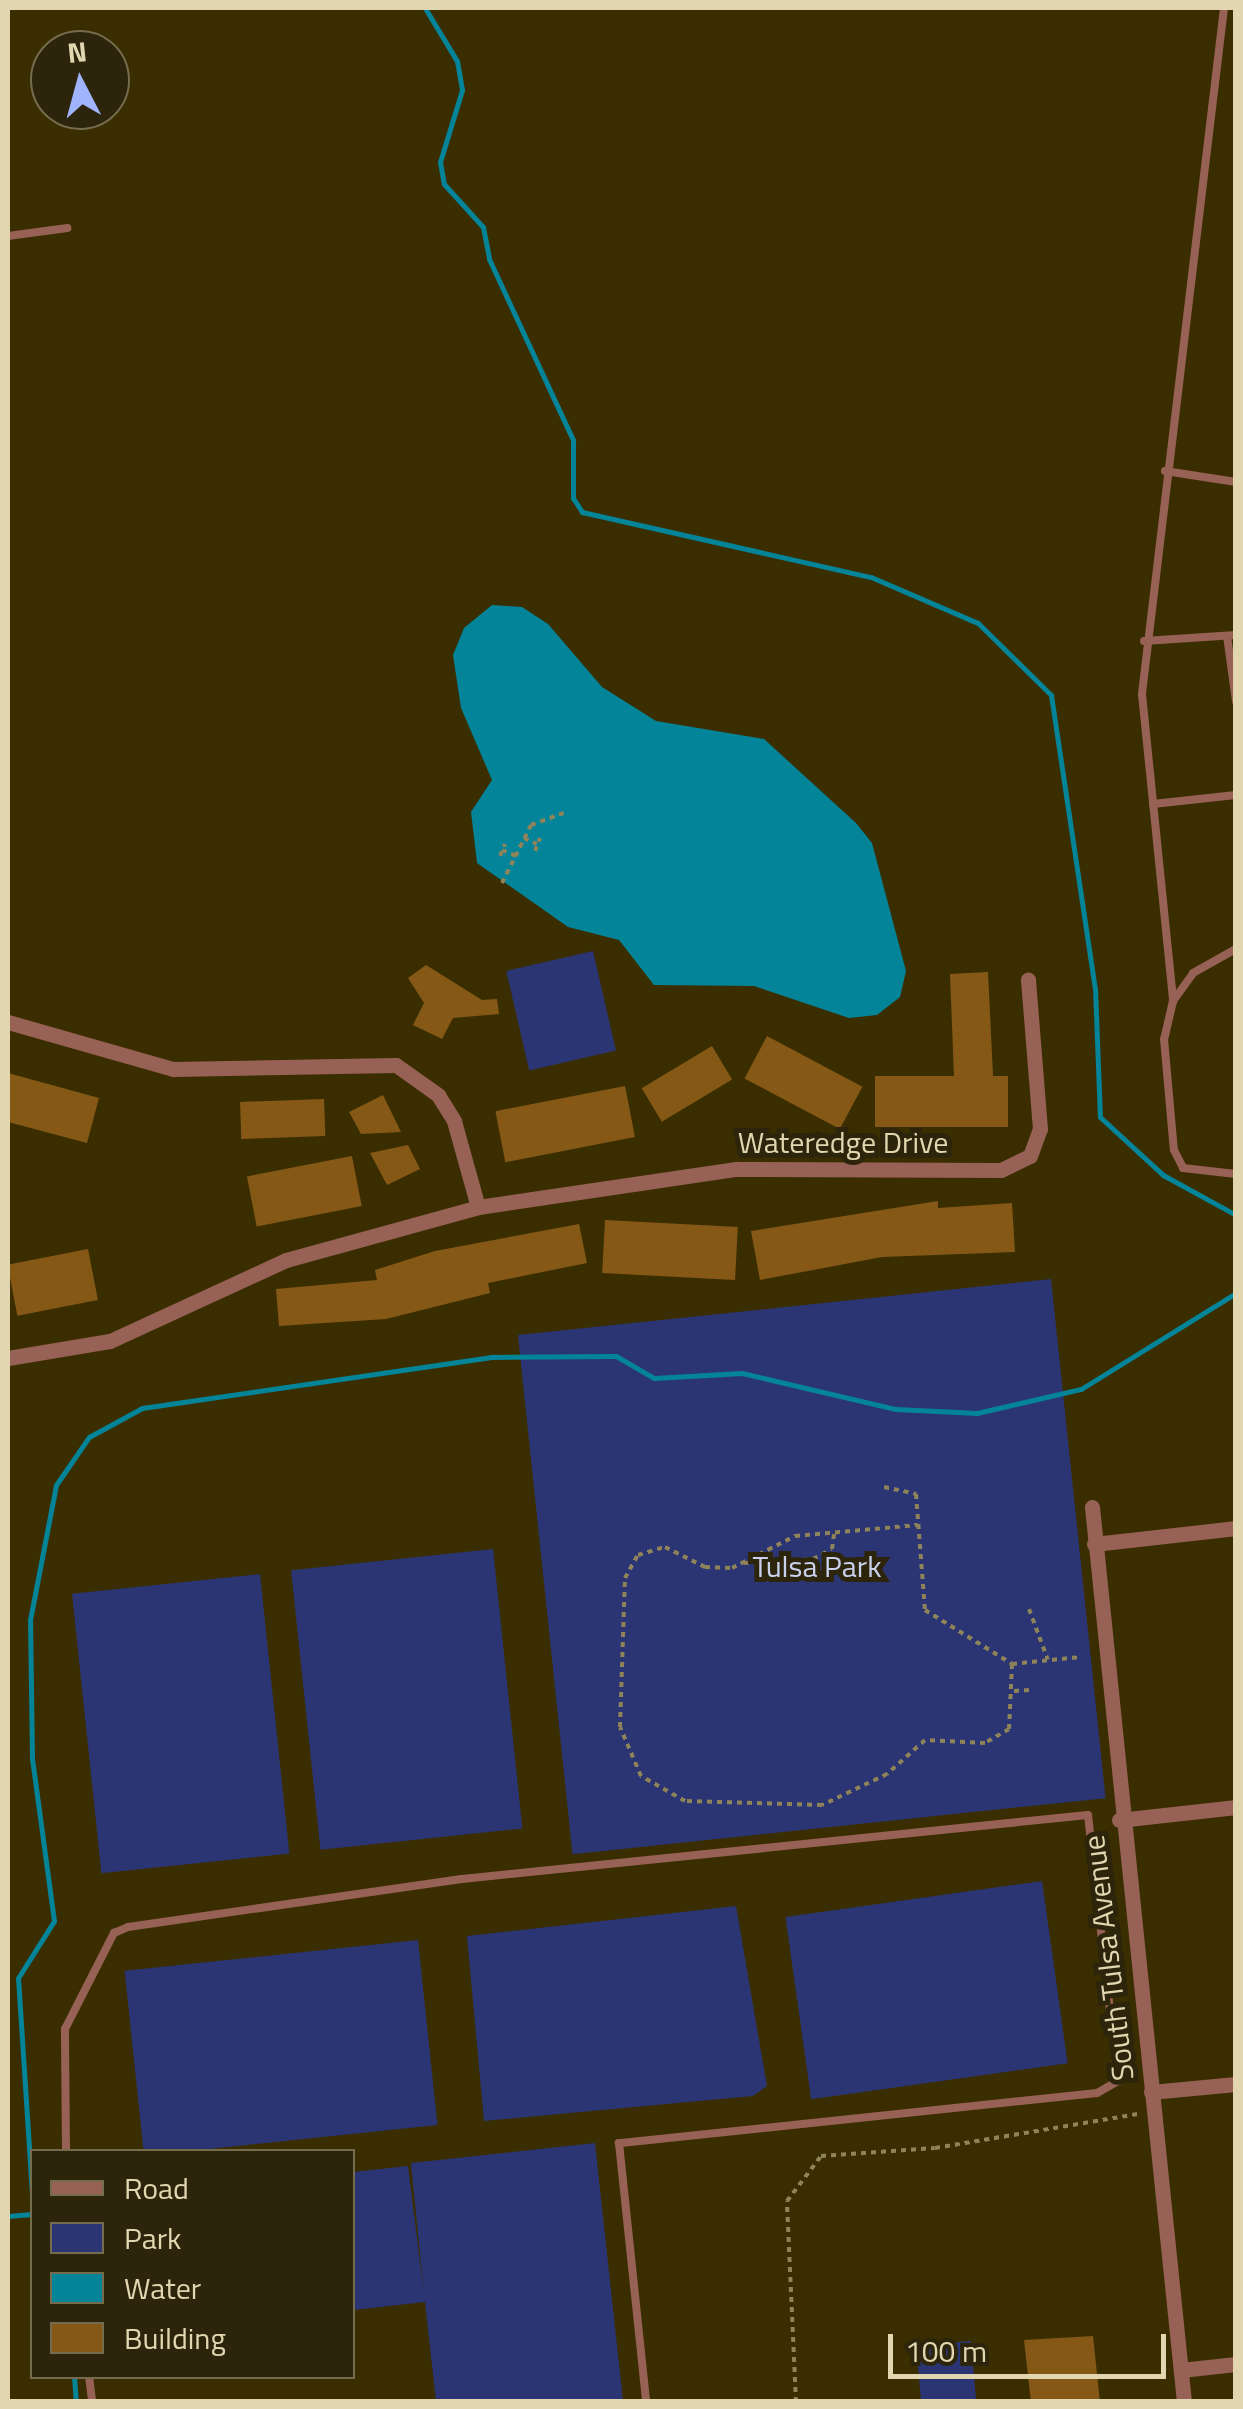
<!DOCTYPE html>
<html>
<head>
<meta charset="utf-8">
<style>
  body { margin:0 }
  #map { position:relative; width:1243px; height:2409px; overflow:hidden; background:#3a2e00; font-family:"Titillium Web",sans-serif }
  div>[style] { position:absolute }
  .green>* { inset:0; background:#2b3574; transform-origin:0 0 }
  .water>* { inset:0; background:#048498 }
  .stream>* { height:5px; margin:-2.5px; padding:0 2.5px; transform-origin:2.5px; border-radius:2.5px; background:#048498 }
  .building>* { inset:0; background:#855915; transform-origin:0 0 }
  .path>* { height:4px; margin-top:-2px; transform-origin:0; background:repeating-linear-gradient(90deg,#8f8359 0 5px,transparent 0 10px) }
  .lane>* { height:8px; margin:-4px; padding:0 4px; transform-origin:4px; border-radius:4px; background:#976155 }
  .street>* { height:15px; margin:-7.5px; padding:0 7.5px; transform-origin:7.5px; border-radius:7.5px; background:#976155 }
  span { translate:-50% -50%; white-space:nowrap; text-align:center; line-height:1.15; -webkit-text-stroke:10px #2c250b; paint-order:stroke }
  .street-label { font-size:30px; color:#e2d6b0 }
  .park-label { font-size:30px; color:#c9d1ec }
  .frame { position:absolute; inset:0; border:10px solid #e2d6b0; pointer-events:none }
  .legend { position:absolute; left:30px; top:2149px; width:325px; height:230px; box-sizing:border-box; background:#2c250b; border:2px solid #756c4d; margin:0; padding:12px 18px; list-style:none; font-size:30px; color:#e2d6b0 }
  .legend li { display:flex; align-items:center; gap:20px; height:50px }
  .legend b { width:50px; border:2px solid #756c4d }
  .north { position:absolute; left:30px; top:30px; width:100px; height:100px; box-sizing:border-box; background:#2c250b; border:2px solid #756c4d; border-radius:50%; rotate:354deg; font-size:28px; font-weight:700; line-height:40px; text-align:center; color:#e2d6b0 }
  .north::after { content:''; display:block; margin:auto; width:35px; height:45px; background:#a0b3fd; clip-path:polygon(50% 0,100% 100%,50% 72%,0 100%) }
  .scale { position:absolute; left:888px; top:2334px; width:278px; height:45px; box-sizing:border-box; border:5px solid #e2d6b0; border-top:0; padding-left:12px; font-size:30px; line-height:35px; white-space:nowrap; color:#e2d6b0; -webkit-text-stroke:8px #2c250b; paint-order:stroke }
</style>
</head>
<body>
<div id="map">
  <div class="green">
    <div style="left:593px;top:951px;width:102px;height:89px;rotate:77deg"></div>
    <div style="left:1051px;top:1279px;width:522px;height:536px;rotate:84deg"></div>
    <div style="left:493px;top:1549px;width:281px;height:203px;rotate:84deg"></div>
    <div style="left:260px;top:1574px;width:281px;height:189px;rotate:84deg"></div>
    <div style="left:1042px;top:1881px;width:184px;height:259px;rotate:82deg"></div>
    <div style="clip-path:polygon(736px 1906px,767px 2086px,753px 2096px,484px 2121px,467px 1936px)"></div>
    <div style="left:418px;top:1940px;width:186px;height:295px;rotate:84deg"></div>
    <div style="clip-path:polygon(595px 2143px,623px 2401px,436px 2401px,425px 2302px,353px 2310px,353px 2172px,408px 2166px,424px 2294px,411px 2163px)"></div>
    <div style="left:971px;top:2341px;width:60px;height:55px;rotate:85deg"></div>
  </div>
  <div class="water">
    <div style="clip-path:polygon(492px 605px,522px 607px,548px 624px,602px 687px,656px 721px,764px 739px,856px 823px,872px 843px,906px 971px,900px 997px,877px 1015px,849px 1018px,754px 986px,654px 985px,619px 940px,568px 927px,477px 863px,471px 812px,492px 780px,461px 708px,453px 655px,464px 628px)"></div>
  </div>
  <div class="stream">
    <div style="left:425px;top:8px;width:62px;rotate:58.9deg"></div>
    <div style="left:457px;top:61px;width:29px;rotate:80deg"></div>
    <div style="left:462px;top:90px;width:75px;rotate:107deg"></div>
    <div style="left:440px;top:162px;width:22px;rotate:80deg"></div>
    <div style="left:444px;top:184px;width:58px;rotate:47.8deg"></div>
    <div style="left:483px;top:227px;width:33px;rotate:79deg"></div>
    <div style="left:489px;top:259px;width:200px;rotate:65.1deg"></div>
    <div style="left:573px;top:440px;width:58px;rotate:90deg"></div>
    <div style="left:573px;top:498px;width:17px;rotate:57deg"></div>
    <div style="left:582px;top:512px;width:296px;rotate:12.7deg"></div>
    <div style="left:871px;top:577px;width:116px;rotate:23.3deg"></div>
    <div style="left:978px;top:623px;width:103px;rotate:44.6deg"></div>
    <div style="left:1051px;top:695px;width:296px;rotate:81.5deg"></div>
    <div style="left:1095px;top:988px;width:129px;rotate:87.8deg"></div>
    <div style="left:1100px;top:1117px;width:86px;rotate:42.6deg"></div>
    <div style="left:1163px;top:1175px;width:83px;rotate:28.7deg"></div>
    <div style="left:32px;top:2194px;width:216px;rotate:-93.7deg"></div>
    <div style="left:18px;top:1978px;width:67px;rotate:-57.7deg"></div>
    <div style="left:54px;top:1921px;width:163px;rotate:-97.7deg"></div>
    <div style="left:32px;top:1759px;width:139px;rotate:-90.8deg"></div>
    <div style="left:30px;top:1620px;width:137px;rotate:-79.1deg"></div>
    <div style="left:56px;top:1485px;width:58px;rotate:-55.5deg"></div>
    <div style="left:89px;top:1437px;width:60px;rotate:-28.7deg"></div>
    <div style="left:142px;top:1408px;width:355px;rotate:-8.3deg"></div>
    <div style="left:493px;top:1357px;width:123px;rotate:-0.5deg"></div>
    <div style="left:616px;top:1356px;width:44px;rotate:30.1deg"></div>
    <div style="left:654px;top:1378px;width:88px;rotate:-3.3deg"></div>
    <div style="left:742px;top:1373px;width:158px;rotate:13.2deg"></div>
    <div style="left:896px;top:1409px;width:81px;rotate:2.8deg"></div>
    <div style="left:977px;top:1413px;width:107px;rotate:-13deg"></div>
    <div style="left:1081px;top:1389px;width:182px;rotate:-31.8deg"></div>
    <div style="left:8px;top:2216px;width:24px;rotate:-5deg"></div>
    <div style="left:74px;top:2376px;width:26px;rotate:86deg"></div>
  </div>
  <div class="building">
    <div style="clip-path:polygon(426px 965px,482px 1000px,497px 999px,499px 1014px,453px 1018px,442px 1039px,413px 1025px,424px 1003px,408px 978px)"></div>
    <div style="clip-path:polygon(988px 972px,993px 1076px,1008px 1076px,1008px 1127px,875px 1127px,875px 1076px,954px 1076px,950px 974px)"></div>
    <div style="left:767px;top:1036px;width:108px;height:48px;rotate:28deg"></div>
    <div style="left:712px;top:1046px;width:39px;height:82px;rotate:59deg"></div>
    <div style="clip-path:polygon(8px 1073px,99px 1098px,87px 1143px,8px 1122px)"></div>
    <div style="left:625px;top:1086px;width:52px;height:132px;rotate:79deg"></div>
    <div style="clip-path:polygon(383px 1095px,401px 1132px,361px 1134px,349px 1112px)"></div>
    <div style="left:324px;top:1099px;width:37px;height:84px;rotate:88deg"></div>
    <div style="clip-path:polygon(408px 1145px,420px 1169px,387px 1185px,370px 1153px)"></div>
    <div style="left:352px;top:1156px;width:51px;height:107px;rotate:79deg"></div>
    <div style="clip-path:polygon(938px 1201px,938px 1208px,1012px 1203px,1015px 1252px,882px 1257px,760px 1280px,751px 1231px)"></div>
    <div style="left:605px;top:1220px;width:133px;height:53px;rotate:3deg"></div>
    <div style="clip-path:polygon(579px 1224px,587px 1263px,488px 1283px,490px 1293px,386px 1319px,279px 1326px,276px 1289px,377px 1280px,375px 1270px,435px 1251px)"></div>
    <div style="left:88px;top:1249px;width:52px;height:82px;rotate:79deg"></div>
    <div style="clip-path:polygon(1093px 2336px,1100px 2402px,1031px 2402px,1024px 2340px)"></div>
  </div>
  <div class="path">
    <div style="left:524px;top:838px;width:14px;rotate:25deg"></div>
    <div style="left:502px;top:850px;width:15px;rotate:23deg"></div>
    <div style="left:535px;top:851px;width:14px;rotate:-69deg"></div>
    <div style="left:500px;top:856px;width:13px;rotate:-67deg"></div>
    <div style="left:502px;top:883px;width:65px;rotate:-63.4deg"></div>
    <div style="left:531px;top:825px;width:40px;rotate:-20.2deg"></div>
    <div style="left:884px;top:1487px;width:33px;rotate:12deg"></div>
    <div style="left:916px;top:1494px;width:116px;rotate:85.6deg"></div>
    <div style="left:925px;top:1610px;width:102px;rotate:31.8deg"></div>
    <div style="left:1012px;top:1664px;width:65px;rotate:92.6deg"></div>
    <div style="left:1009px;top:1729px;width:28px;rotate:150deg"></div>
    <div style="left:985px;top:1743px;width:60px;rotate:-177.1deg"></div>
    <div style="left:925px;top:1740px;width:51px;rotate:138.2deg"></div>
    <div style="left:887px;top:1774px;width:72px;rotate:154.5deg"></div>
    <div style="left:822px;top:1805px;width:137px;rotate:-178.3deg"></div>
    <div style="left:685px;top:1801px;width:51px;rotate:-150.4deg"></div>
    <div style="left:641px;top:1776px;width:53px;rotate:-113.2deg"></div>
    <div style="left:620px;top:1727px;width:149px;rotate:-88.1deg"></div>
    <div style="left:625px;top:1578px;width:26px;rotate:-61deg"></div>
    <div style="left:638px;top:1555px;width:28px;rotate:-17deg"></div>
    <div style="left:665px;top:1547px;width:45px;rotate:26.6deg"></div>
    <div style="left:705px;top:1567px;width:27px;rotate:2deg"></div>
    <div style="left:732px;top:1568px;width:71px;rotate:-26.9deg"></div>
    <div style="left:795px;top:1536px;width:123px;rotate:-5.1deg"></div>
    <div style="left:744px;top:1563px;width:69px;rotate:-3.3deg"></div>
    <div style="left:813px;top:1559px;width:21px;rotate:-28deg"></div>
    <div style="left:832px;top:1549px;width:15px;rotate:-82deg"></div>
    <div style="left:1029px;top:1609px;width:54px;rotate:69.6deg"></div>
    <div style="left:1012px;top:1664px;width:69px;rotate:-5.8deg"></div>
    <div style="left:1014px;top:1691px;width:16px;rotate:-4deg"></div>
    <div style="left:796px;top:2402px;width:201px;rotate:-92.6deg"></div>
    <div style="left:787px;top:2201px;width:56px;rotate:-52.9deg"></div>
    <div style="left:821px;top:2156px;width:114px;rotate:-4deg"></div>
    <div style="left:935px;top:2148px;width:207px;rotate:-9.5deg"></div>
  </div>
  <div class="lane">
    <div style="left:1224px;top:8px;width:691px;rotate:96.82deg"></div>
    <div style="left:1142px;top:694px;width:309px;rotate:84.2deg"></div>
    <div style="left:1173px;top:1001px;width:39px;rotate:103deg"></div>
    <div style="left:1164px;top:1039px;width:111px;rotate:84.9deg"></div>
    <div style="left:1174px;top:1150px;width:20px;rotate:63deg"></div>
    <div style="left:1183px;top:1168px;width:53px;rotate:6.5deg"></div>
    <div style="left:8px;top:236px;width:60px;rotate:-7.7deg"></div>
    <div style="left:1165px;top:471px;width:72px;rotate:8.8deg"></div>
    <div style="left:1227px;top:636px;width:66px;rotate:82.1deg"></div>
    <div style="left:1144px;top:641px;width:92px;rotate:-3.7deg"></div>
    <div style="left:1153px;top:804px;width:83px;rotate:-6.2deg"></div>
    <div style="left:1173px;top:1001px;width:34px;rotate:-54deg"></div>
    <div style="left:1193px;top:973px;width:49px;rotate:-29.2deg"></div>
    <div style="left:66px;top:2152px;width:123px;rotate:-90.5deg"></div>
    <div style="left:65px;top:2029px;width:108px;rotate:-63deg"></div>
    <div style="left:114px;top:1933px;width:15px;rotate:-23deg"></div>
    <div style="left:128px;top:1927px;width:337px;rotate:-8.2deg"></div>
    <div style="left:462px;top:1879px;width:629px;rotate:-5.84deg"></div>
    <div style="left:1088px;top:1815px;width:268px;rotate:83.6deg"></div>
    <div style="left:1118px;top:2081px;width:24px;rotate:150deg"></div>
    <div style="left:1097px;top:2093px;width:481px;rotate:174deg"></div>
    <div style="left:619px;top:2143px;width:260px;rotate:84deg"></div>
    <div style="left:89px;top:2376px;width:26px;rotate:83deg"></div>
  </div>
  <div class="street">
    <div style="left:8px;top:1022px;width:172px;rotate:15.9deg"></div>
    <div style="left:173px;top:1069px;width:223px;rotate:-1deg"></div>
    <div style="left:396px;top:1065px;width:52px;rotate:35.5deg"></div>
    <div style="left:438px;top:1095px;width:31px;rotate:58deg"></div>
    <div style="left:454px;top:1121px;width:89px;rotate:74.4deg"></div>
    <div style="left:8px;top:1358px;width:103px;rotate:-9.5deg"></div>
    <div style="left:110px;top:1341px;width:194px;rotate:-24.7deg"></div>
    <div style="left:286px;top:1260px;width:199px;rotate:-15.4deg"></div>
    <div style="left:478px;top:1207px;width:261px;rotate:-8.4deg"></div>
    <div style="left:736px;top:1169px;width:265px;rotate:0.2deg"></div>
    <div style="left:1001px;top:1170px;width:32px;rotate:-26deg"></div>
    <div style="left:1030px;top:1156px;width:29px;rotate:-70deg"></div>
    <div style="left:1040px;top:1129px;width:150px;rotate:-94.6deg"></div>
    <div style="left:1092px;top:1507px;width:900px;rotate:84.13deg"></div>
    <div style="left:1094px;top:1544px;width:143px;rotate:-6.4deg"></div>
    <div style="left:1119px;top:1820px;width:118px;rotate:-6.3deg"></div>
    <div style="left:1151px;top:2092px;width:85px;rotate:-5.4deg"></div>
    <div style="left:1181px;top:2370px;width:55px;rotate:-6.2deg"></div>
  </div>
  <div class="street-label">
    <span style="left:843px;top:1142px">Wateredge Drive</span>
    <span style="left:1108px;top:1958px;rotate:-97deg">South Tulsa Avenue</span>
  </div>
  <div class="park-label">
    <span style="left:817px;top:1566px">Tulsa Park</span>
  </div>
  <div class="frame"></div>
  <ul class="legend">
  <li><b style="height:12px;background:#976155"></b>Road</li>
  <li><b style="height:28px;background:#2b3574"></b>Park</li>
  <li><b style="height:28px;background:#048498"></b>Water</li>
  <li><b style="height:28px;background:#855915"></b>Building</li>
  </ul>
  <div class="north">N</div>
  <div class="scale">100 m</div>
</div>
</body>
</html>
